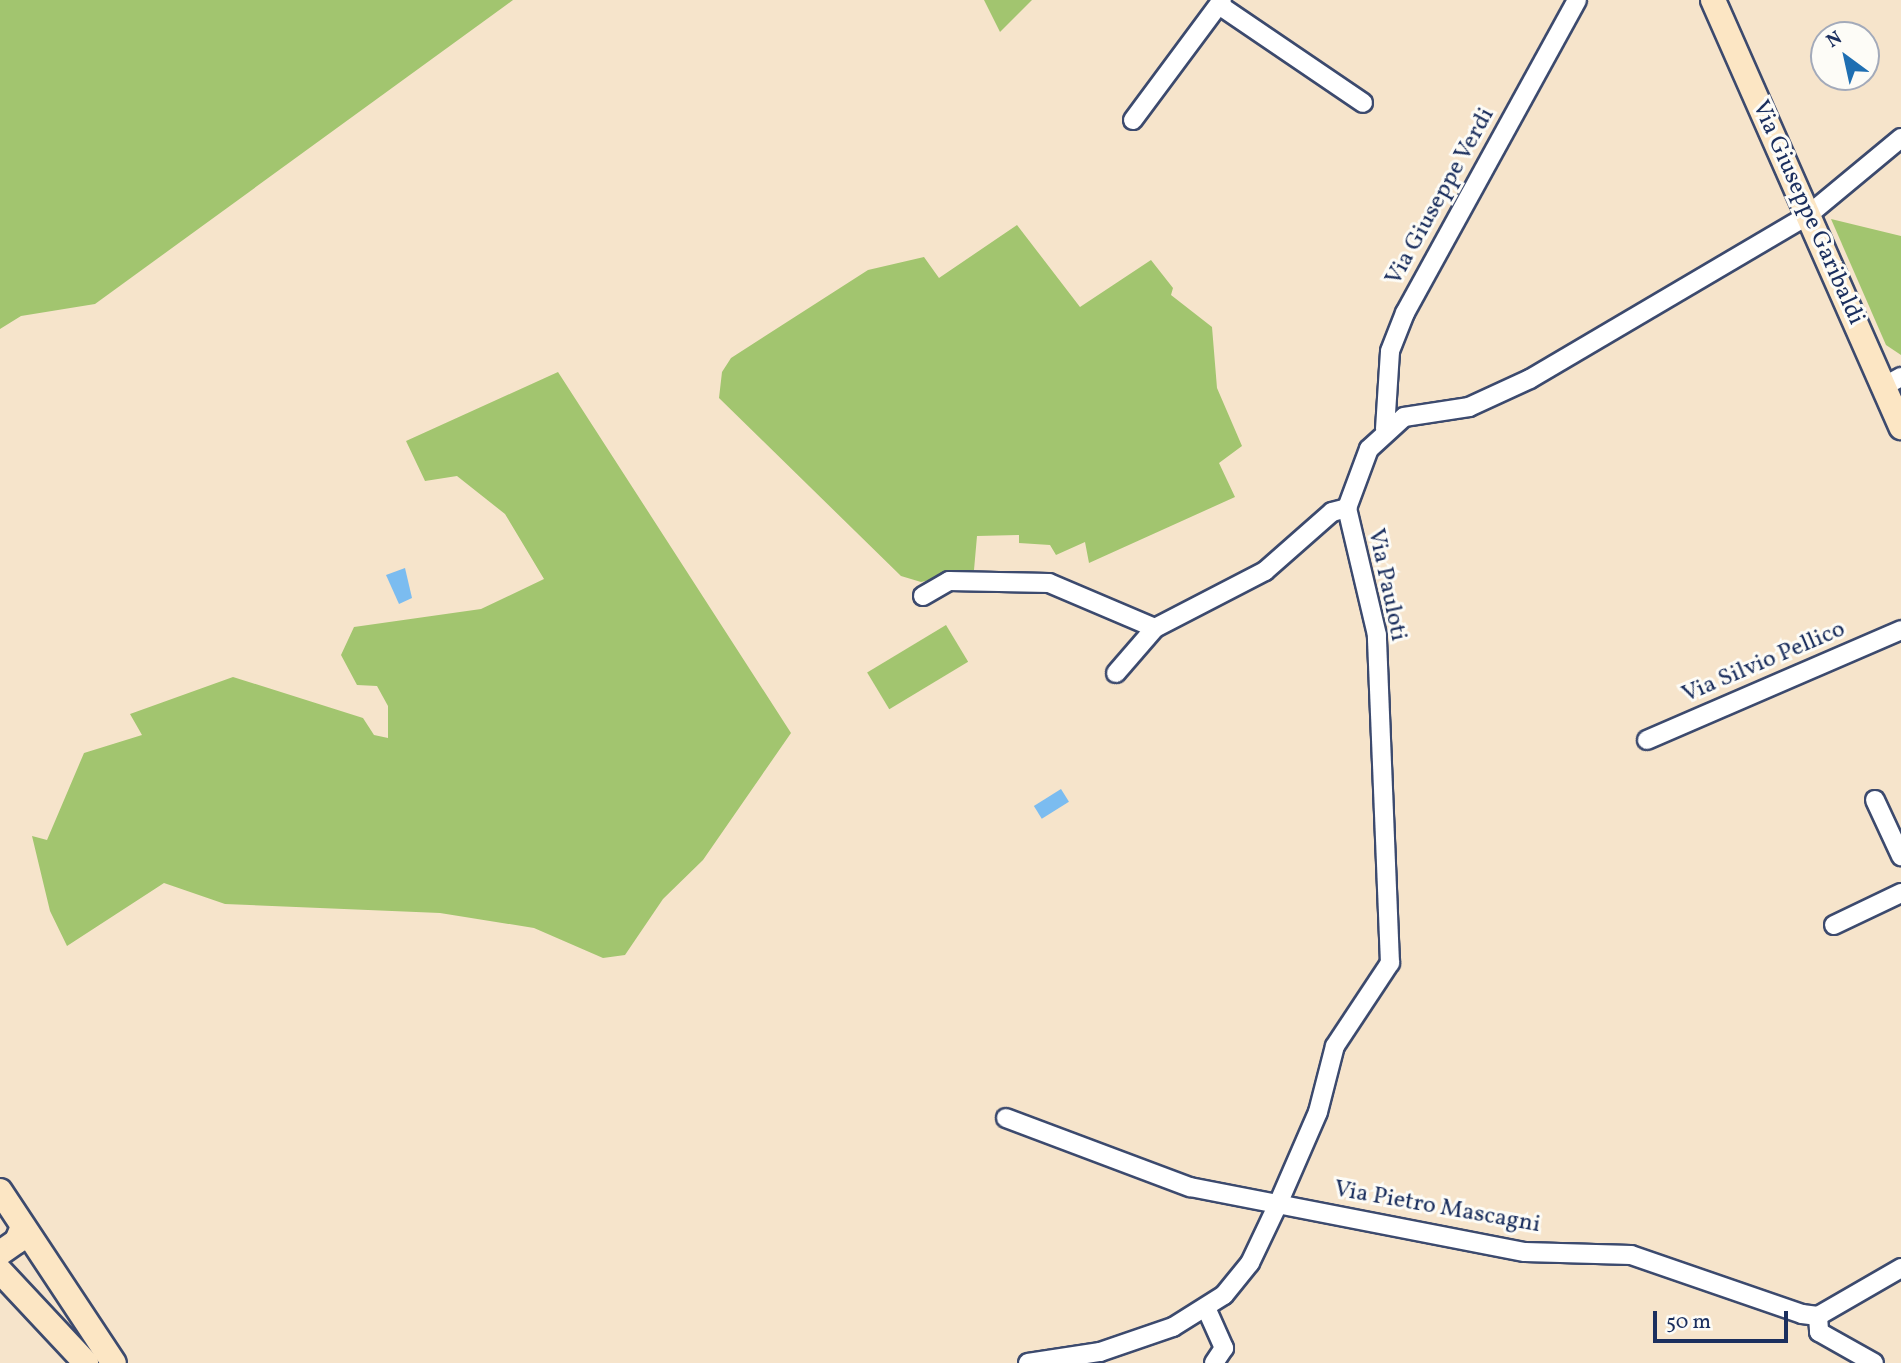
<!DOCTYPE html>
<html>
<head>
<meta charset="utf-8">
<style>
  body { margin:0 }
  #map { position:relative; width:1901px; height:1363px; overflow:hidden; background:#f6e4cb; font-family:Vollkorn,serif }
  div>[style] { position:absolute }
  .green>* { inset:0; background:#a2c56f; transform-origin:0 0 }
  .water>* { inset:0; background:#7bbcf0; transform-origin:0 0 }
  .roads { filter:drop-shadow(2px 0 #3c4a6e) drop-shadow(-2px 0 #3c4a6e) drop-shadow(0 2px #3c4a6e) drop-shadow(0 -2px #3c4a6e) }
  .street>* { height:18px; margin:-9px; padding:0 9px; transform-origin:9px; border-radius:9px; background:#fff }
  .secondary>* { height:24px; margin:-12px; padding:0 12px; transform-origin:12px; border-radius:12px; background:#fce6c4 }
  span { translate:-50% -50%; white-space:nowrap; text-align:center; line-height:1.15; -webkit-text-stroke:6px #fdfcf7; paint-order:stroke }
  .street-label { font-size:24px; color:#1b2f5e }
  .north { position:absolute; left:1810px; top:21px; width:70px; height:70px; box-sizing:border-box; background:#fdfcf7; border:2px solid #a3aaba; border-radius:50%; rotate:327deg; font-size:19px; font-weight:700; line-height:28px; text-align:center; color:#1b2f5e }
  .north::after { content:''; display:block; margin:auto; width:24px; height:32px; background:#1f6fb2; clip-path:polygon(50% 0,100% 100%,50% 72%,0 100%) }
  .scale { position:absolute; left:1653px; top:1311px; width:135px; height:32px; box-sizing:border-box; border:4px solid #1b2f5e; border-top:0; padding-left:9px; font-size:21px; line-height:24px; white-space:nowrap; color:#1b2f5e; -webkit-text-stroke:5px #fdfcf7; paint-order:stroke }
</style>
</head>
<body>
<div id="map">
  <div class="green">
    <div style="clip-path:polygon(0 0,513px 0,95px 304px,21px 316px,0 329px)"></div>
    <div style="clip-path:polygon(984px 0,1032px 0,1000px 32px)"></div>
    <div style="clip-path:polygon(1831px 219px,1901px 236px,1901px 355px,1886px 345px)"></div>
    <div style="clip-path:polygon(1017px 225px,1080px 307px,1151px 260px,1173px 288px,1171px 295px,1212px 327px,1217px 388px,1242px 446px,1219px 463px,1235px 497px,1089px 563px,1085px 542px,1056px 555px,1050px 545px,1019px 543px,1019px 535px,977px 536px,974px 570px,921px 582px,901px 576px,719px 398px,722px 372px,731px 358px,868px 270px,924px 257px,939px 278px)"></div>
    <div style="clip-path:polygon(558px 372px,791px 733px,703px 860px,663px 899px,625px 955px,603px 958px,534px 928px,440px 913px,225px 904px,164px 883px,67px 946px,50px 911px,32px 836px,47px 840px,84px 753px,142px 735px,130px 714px,233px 677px,363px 718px,374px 735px,388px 738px,388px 706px,377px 686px,357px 685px,341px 655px,354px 627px,481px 609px,544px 579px,505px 514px,457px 476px,425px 481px,406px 441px)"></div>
    <div style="left:946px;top:625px;width:43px;height:92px;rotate:59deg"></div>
  </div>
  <div class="water">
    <div style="clip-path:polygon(405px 568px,412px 598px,399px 604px,386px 575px)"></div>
    <div style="left:1061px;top:789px;width:15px;height:32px;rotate:58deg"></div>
  </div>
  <div class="roads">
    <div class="street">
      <div style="left:1219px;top:5px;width:174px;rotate:34.2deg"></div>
      <div style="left:1133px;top:120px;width:149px;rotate:-53.4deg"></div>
      <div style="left:1883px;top:387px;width:21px;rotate:-29deg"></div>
      <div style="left:1385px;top:429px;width:78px;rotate:-86.3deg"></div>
      <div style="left:1390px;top:351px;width:41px;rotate:-68.5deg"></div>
      <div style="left:1405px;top:313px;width:357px;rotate:-61.2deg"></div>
      <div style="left:923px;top:596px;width:30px;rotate:-30deg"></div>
      <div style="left:949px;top:581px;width:100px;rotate:1.1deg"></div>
      <div style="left:1049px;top:583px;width:115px;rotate:23deg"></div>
      <div style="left:1155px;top:628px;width:124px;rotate:-27.4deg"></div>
      <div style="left:1265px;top:571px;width:89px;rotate:-41.4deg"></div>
      <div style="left:1332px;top:512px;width:16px;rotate:-15deg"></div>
      <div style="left:1116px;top:673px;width:60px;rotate:-49.1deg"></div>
      <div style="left:1647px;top:740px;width:277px;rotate:-23.4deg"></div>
      <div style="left:1875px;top:800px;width:62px;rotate:65.1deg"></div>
      <div style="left:1834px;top:925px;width:74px;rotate:-25.5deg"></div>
      <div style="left:1006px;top:1118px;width:197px;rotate:20.6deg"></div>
      <div style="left:1190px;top:1187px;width:341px;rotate:11deg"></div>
      <div style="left:1525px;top:1252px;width:106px;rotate:1.6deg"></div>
      <div style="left:1631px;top:1255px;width:181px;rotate:19deg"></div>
      <div style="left:1802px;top:1314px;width:16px;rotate:7deg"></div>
      <div style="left:1818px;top:1316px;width:96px;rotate:-30deg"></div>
      <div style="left:1207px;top:1310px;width:42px;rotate:65.9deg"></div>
      <div style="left:1224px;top:1348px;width:18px;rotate:124deg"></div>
      <div style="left:1818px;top:1316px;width:16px;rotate:86deg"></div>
      <div style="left:1819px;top:1332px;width:63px;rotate:29.4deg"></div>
      <div style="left:1028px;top:1363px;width:73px;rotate:-8.7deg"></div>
      <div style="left:1100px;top:1352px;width:77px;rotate:-18.9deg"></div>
      <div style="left:1173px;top:1327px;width:60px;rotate:-32.1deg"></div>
      <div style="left:1224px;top:1295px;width:41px;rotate:-50.9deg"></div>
      <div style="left:1250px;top:1263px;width:65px;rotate:-64.6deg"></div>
      <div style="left:1278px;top:1204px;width:100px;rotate:-66.5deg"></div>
      <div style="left:1318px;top:1112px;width:68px;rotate:-75.6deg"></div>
      <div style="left:1335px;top:1046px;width:100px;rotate:-56.5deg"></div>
      <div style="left:1390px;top:963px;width:328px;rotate:-92.3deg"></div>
      <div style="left:1377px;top:635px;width:130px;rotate:-103.3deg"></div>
      <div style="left:1347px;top:508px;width:63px;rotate:-69.6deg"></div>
      <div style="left:1369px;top:449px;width:47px;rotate:-42.4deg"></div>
      <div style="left:1404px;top:417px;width:66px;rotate:-8.7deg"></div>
      <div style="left:1469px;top:407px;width:67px;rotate:-24.7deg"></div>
      <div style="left:1530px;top:379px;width:321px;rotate:-30.5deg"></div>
      <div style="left:1807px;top:216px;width:122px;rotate:-39.7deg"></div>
    </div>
    <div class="secondary">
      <div style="left:1713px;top:0;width:467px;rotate:66.2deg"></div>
      <div style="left:0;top:1191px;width:206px;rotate:56.5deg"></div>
      <div style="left:0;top:1253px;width:21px;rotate:-35deg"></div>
      <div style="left:17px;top:1241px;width:13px;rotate:-67deg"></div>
      <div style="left:0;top:1271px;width:126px;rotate:46.9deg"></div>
    </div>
  </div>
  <div class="street-label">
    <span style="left:1441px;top:197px;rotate:-61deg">Via Giuseppe Verdi</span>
    <span style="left:1807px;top:213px;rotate:66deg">Via Giuseppe Garibaldi</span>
    <span style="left:1386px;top:585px;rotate:78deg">Via Pauloti</span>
    <span style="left:1764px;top:663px;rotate:-23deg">Via Silvio Pellico</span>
    <span style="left:1437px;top:1208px;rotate:10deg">Via Pietro Mascagni</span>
  </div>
  <div class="north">N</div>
  <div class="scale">50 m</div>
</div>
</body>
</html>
